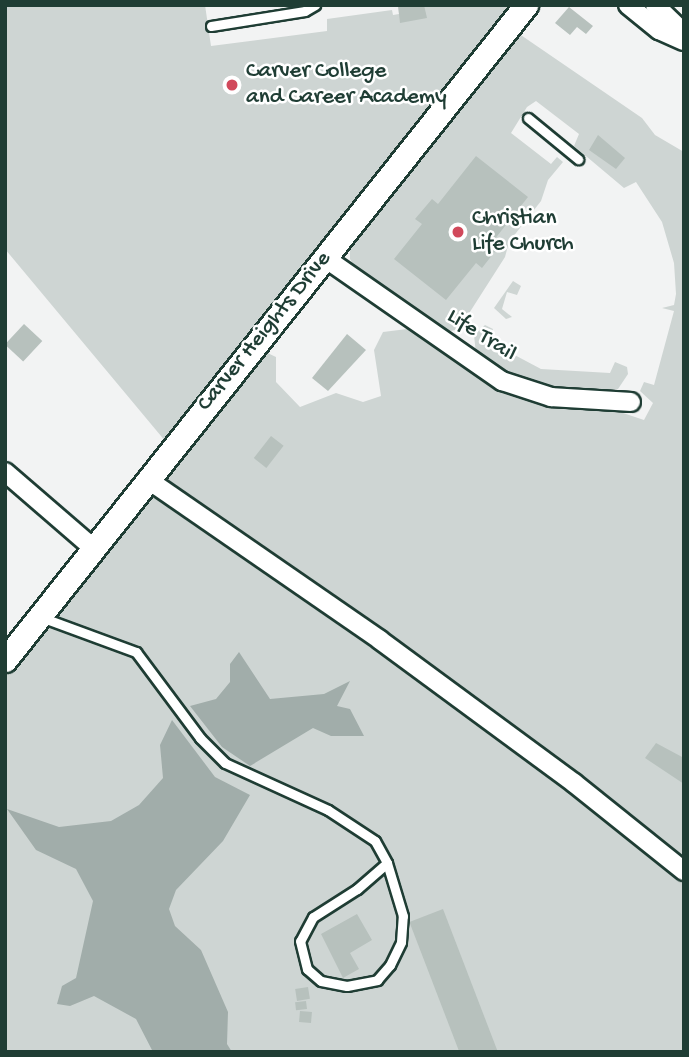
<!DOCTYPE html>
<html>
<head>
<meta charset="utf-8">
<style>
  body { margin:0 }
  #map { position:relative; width:689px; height:1057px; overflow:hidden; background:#f2f3f3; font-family:"Gochi Hand",sans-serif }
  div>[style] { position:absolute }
  .green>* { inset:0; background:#ced5d3 }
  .water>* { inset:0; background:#a1adaa }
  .building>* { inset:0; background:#b7c1bd; transform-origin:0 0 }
  .roads { filter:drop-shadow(2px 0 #1f3d34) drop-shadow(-2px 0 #1f3d34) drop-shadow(0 2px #1f3d34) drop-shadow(0 -2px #1f3d34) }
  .service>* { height:9px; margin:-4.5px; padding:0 4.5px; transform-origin:4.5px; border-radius:4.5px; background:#fff }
  .minor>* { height:18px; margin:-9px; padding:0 9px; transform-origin:9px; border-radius:9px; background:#fff }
  .tertiary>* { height:23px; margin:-11.5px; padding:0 11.5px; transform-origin:11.5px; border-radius:11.5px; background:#fff }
  .dots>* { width:19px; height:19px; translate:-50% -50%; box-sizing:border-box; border:4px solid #fff; border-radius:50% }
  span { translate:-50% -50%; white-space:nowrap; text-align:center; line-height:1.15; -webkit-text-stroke:5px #fff; paint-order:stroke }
  .poi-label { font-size:23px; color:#1f3d34 }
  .left { translate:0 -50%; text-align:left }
  .street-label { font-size:23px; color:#1f3d34 }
  .frame { position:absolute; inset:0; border:7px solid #1f3d34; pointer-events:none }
</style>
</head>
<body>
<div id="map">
  <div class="green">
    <div style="clip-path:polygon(5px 5px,205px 5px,211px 46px,327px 31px,327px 19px,392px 10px,393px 15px,399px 14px,398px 5px,513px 5px,171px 448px,5px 249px)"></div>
    <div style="clip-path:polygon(512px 29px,642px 118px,655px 135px,684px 152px,684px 1052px,5px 1052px,5px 668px,259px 349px,276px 357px,276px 382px,300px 407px,336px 393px,363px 402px,381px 396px,374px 350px,383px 332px,407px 329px,498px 389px,536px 404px,602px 406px,644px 420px,653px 403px,640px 391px,644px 382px,654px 385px,674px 311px,662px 308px,674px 305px,676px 294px,674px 263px,662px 222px,636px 182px,624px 188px,574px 146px,579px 134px,536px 101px,527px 107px,511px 133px,551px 164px,557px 157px,563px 162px,548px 180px,541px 201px,509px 242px,505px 257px,459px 329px,447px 332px,357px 272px,350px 259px,350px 246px,365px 216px)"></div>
    <div style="clip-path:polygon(513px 281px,521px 286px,517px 295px,507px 292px,502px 309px,512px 317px,506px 319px,494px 308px)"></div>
    <div style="clip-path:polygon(485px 325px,493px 329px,488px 341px,541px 369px,610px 373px,615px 362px,627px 367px,628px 374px,618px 389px,608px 391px,548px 388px,520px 381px,476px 354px,474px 335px)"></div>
  </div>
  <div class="water">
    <div style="clip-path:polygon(239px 652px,270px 699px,324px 694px,350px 681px,337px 706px,350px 709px,364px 736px,331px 736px,313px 728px,250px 766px,222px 747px,190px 706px,216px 699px,230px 682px,230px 664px)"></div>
    <div style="clip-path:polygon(172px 720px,215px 777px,250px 795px,223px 841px,176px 890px,169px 909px,175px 926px,201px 950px,228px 1012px,227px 1044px,232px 1052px,153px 1052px,136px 1019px,94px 996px,70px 1006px,57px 1004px,62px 986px,76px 978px,93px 901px,76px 869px,36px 850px,7px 809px,59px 827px,111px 821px,139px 805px,163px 778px,160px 745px)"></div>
  </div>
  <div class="building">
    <div style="clip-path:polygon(398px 5px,424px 5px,427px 18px,400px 23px)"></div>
    <div style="clip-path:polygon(569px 7px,593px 26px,586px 34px,577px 27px,570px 35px,555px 23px)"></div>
    <div style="clip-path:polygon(598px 135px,625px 158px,616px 169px,589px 150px)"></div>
    <div style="clip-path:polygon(476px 156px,528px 197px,494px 240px,500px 245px,482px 268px,476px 263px,446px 300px,394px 259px,422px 224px,415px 219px,432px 199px,438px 204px)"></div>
    <div style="left:24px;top:324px;width:25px;height:28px;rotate:43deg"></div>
    <div style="clip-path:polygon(347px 334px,366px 350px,328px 391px,312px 378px)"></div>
    <div style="left:271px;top:436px;width:16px;height:28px;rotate:38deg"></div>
    <div style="clip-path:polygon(656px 743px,684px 758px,684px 784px,645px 758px)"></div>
    <div style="left:443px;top:909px;width:154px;height:36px;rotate:69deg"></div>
    <div style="clip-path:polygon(357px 914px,372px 940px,350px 953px,359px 969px,343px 978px,321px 934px)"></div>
    <div style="left:308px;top:987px;width:12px;height:13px;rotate:81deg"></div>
    <div style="left:306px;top:1001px;width:8px;height:11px;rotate:83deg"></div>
    <div style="left:300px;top:1011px;width:12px;height:11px;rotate:5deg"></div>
  </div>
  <div class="roads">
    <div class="service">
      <div style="left:211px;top:26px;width:95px;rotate:-9.1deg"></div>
      <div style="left:305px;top:11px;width:12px;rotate:-31deg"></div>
      <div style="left:528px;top:118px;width:65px;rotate:39.4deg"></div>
      <div style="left:41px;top:617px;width:101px;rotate:20.2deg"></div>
      <div style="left:136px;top:652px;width:107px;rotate:53.3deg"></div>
      <div style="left:200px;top:738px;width:35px;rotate:45deg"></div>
      <div style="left:225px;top:763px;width:113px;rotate:24.5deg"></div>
      <div style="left:328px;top:810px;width:56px;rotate:33.4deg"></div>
      <div style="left:375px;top:841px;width:25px;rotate:61deg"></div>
      <div style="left:387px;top:863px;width:40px;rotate:139deg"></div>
      <div style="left:357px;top:889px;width:52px;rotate:147.5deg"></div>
      <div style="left:313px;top:917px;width:27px;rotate:118deg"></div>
      <div style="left:300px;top:941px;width:29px;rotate:76deg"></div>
      <div style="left:307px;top:969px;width:18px;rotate:41deg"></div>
      <div style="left:321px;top:981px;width:26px;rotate:11deg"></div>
      <div style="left:347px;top:986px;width:31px;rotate:-11deg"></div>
      <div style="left:377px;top:980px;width:20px;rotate:-49deg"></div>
      <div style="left:390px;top:965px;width:25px;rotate:-64deg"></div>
      <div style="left:401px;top:942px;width:26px;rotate:-86deg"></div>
      <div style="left:403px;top:916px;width:55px;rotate:-106.8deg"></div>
    </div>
    <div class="minor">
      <div style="left:628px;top:5px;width:40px;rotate:39deg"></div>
      <div style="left:659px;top:30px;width:27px;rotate:24deg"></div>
      <div style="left:655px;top:5px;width:40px;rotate:44deg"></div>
      <div style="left:325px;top:258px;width:216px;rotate:34.8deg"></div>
      <div style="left:502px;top:381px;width:52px;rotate:18.1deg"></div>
      <div style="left:551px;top:397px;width:80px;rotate:3.6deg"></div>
      <div style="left:5px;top:472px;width:116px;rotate:40.8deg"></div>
      <div style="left:147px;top:479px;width:283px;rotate:34.6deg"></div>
      <div style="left:380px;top:640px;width:241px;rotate:36.4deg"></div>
      <div style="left:574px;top:783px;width:141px;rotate:38.7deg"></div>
    </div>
    <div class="tertiary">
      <div style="left:5px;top:660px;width:837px;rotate:-51.5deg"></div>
    </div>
  </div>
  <div class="dots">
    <div style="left:232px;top:85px;background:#d1495b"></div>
    <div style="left:458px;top:232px;background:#d1495b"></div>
  </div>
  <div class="poi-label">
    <span class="left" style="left:246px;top:85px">Carver College<br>and Career Academy</span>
    <span class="left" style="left:472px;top:232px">Christian<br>Life Church</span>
  </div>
  <div class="street-label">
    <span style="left:265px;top:332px;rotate:-51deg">Carver Heights Drive</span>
    <span style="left:481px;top:336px;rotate:33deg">Life Trail</span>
  </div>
  <div class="frame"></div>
</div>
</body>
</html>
